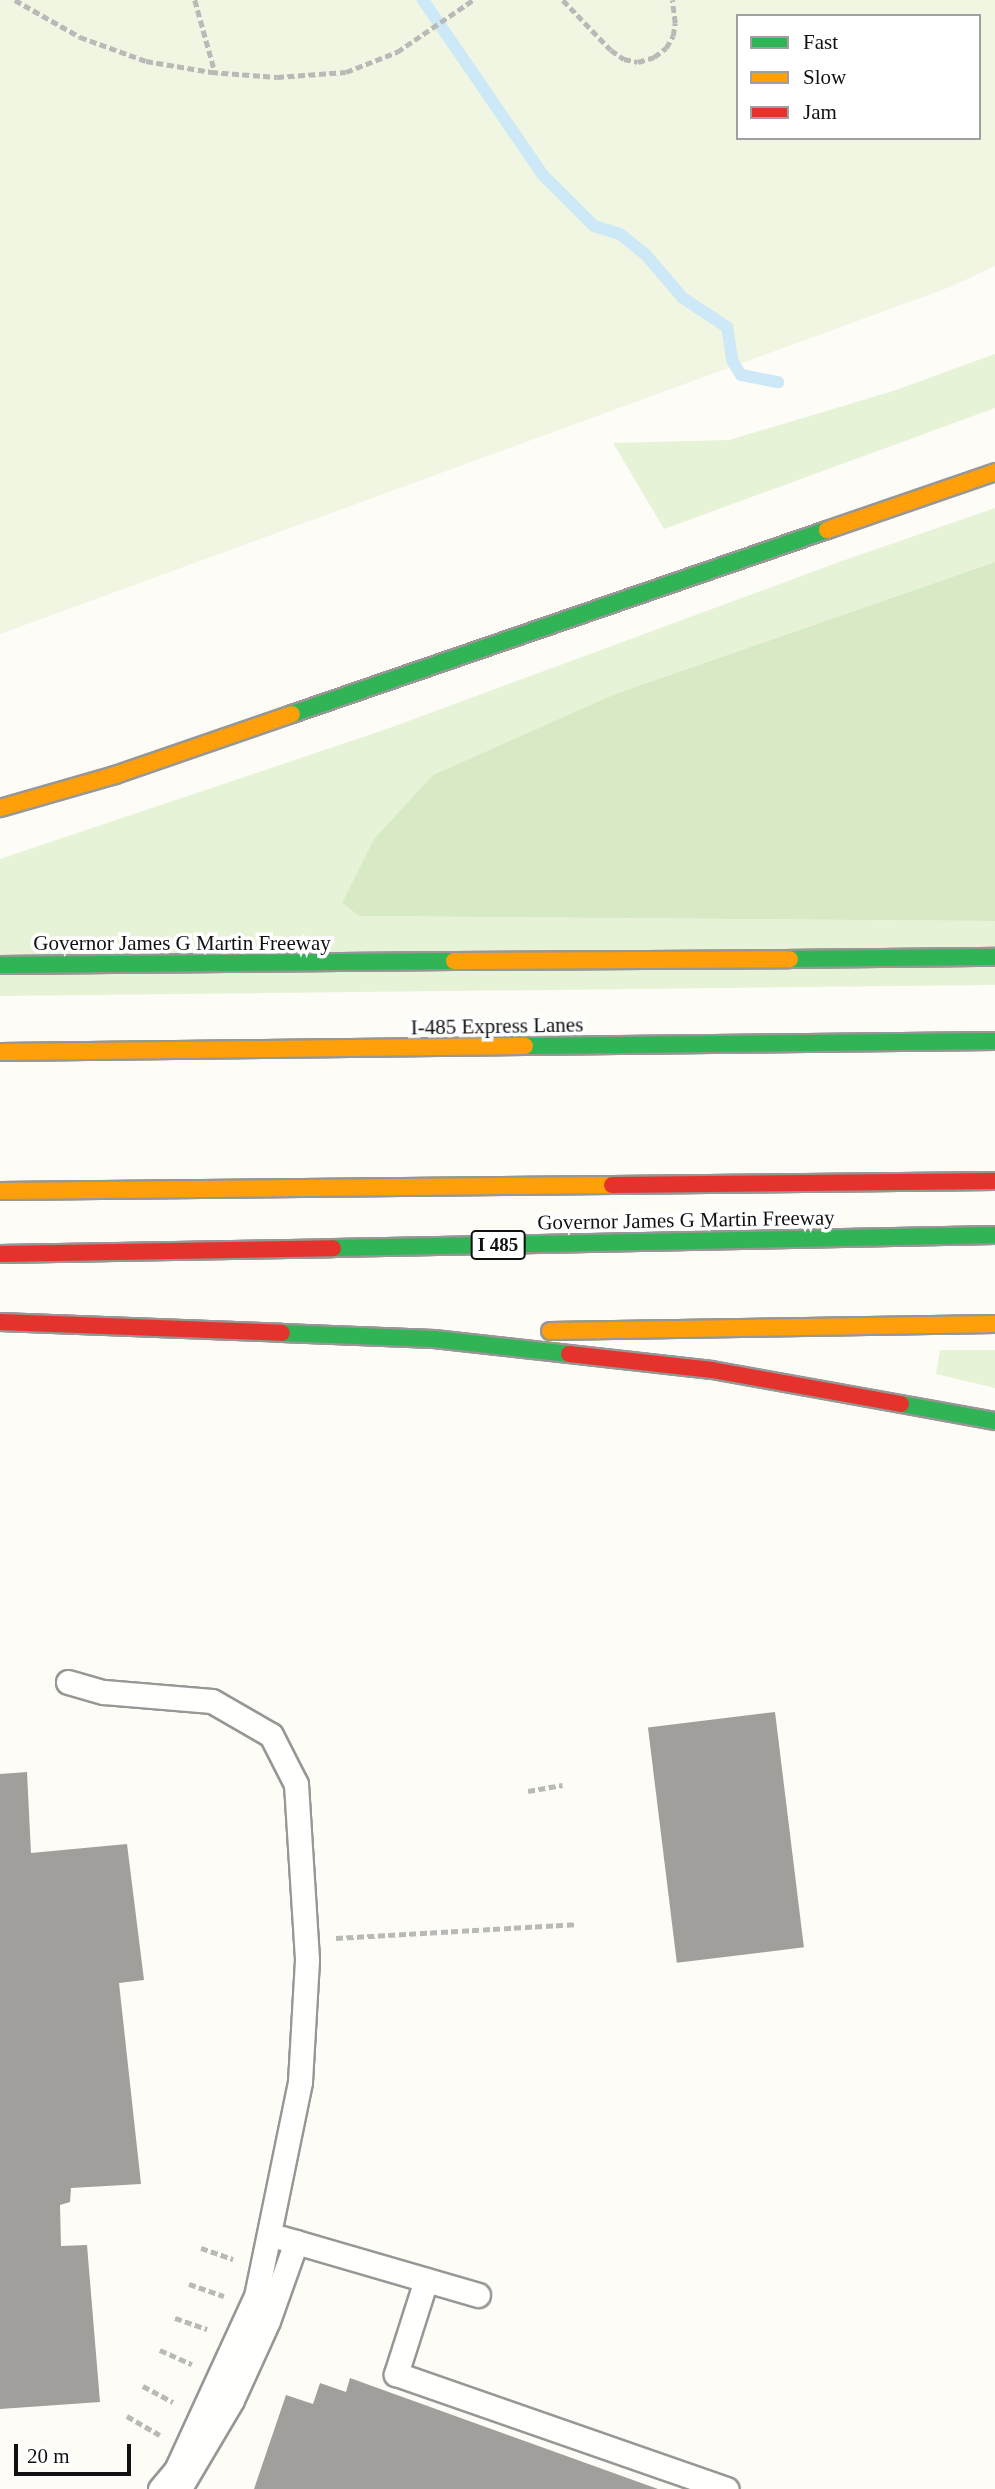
<!DOCTYPE html>
<html>
<head>
<meta charset="utf-8">
<style>
  body { margin:0 }
  #map { position:relative; width:995px; height:2489px; overflow:hidden; background:#fdfcf7; font-family:Georgia,serif }
  div>[style] { position:absolute }
  .green>* { inset:0; background:#e7f3d7 }
  .forest>* { inset:0; background:#d8eac5 }
  .pitch>* { inset:0; background:#f0f6e1 }
  .stream>* { height:12px; margin:-6px; padding:0 6px; transform-origin:6px; border-radius:6px; background:#cde8f7 }
  .building>* { inset:0; background:#a19f9c; transform-origin:0 0 }
  .path>* { height:4.5px; margin-top:-2.25px; transform-origin:0; background:repeating-linear-gradient(90deg,#b9b9b8 0 7px,transparent 0 10.5px) }
  .roads { filter:drop-shadow(2px 0 #979795) drop-shadow(-2px 0 #979795) drop-shadow(0 2px #979795) drop-shadow(0 -2px #979795) }
  .lane>* { height:23px; margin:-11.5px; padding:0 11.5px; transform-origin:11.5px; border-radius:11.5px; background:#fffffe }
  .fast>* { height:16px; margin:-8px; padding:0 8px; transform-origin:8px; border-radius:8px; background:#30b455 }
  .slow>* { height:16px; margin:-8px; padding:0 8px; transform-origin:8px; border-radius:8px; background:#ff9f0a }
  .jam>* { height:16px; margin:-8px; padding:0 8px; transform-origin:8px; border-radius:8px; background:#e5322d }
  span { translate:-50% -50%; white-space:nowrap; text-align:center; line-height:1.15; -webkit-text-stroke:7px #fff; paint-order:stroke }
  .shield-label span { padding:2px 5px; background:#fff; border:2px solid; border-radius:5px; -webkit-text-stroke-width:0 }
  .shield-label { font-size:19px; color:#111; font-weight:700 }
  .street-label { font-size:21px; color:#111 }
  .legend { position:absolute; left:736px; top:14px; width:245px; height:126px; box-sizing:border-box; background:#fff; border:2px solid #a0a0a0; margin:0; padding:9px 12px; list-style:none; font-size:21px; color:#111 }
  .legend li { display:flex; align-items:center; gap:14px; height:35px }
  .legend b { width:35px; border:2px solid #a0a0a0 }
  .scale { position:absolute; left:14px; top:2444px; width:117px; height:32px; box-sizing:border-box; border:4px solid #111; border-top:0; padding-left:9px; font-size:21px; line-height:24px; white-space:nowrap; color:#111; -webkit-text-stroke:5px #fff; paint-order:stroke }
</style>
</head>
<body>
<div id="map">
  <div class="green">
    <div style="clip-path:polygon(995px 354px,995px 408px,664px 529px,613px 443px,729px 440px,893px 391px)"></div>
    <div style="clip-path:polygon(995px 508px,995px 562px,615px 694px,433px 775px,342px 903px,359px 916px,995px 921px,995px 985px,0 996px,0 859px,384px 730px,842px 561px)"></div>
    <div style="clip-path:polygon(940px 1350px,995px 1350px,995px 1388px,936px 1374px)"></div>
  </div>
  <div class="forest">
    <div style="clip-path:polygon(995px 562px,995px 921px,359px 916px,342px 903px,374px 839px,433px 775px,615px 694px)"></div>
  </div>
  <div class="pitch">
    <div style="clip-path:polygon(evenodd,0 0,995px 0,995px 266px,950px 287px,0 634px,0 0,738px 16px,979px 16px,979px 138px,738px 138px,738px 16px)"></div>
  </div>
  <div class="stream">
    <div style="left:423px;top:0;width:212px;rotate:55.6deg"></div>
    <div style="left:543px;top:175px;width:72px;rotate:45deg"></div>
    <div style="left:594px;top:226px;width:27px;rotate:17deg"></div>
    <div style="left:620px;top:234px;width:32px;rotate:39deg"></div>
    <div style="left:645px;top:254px;width:58px;rotate:49.2deg"></div>
    <div style="left:683px;top:298px;width:53px;rotate:33.4deg"></div>
    <div style="left:727px;top:327px;width:33px;rotate:81deg"></div>
    <div style="left:732px;top:360px;width:17px;rotate:59deg"></div>
    <div style="left:741px;top:375px;width:38px;rotate:11deg"></div>
  </div>
  <div class="building">
    <div style="left:775px;top:1712px;width:237px;height:128px;rotate:83deg"></div>
    <div style="clip-path:polygon(27px 1772px,31px 1853px,127px 1844px,144px 1980px,119px 1983px,141px 2184px,71px 2188px,70px 2202px,60px 2205px,61px 2246px,87px 2245px,100px 2402px,0 2409px,0 1774px)"></div>
    <div style="clip-path:polygon(350px 2378px,658px 2489px,254px 2489px,286px 2395px,313px 2404px,320px 2383px,346px 2392px)"></div>
  </div>
  <div class="path">
    <div style="left:15px;top:0;width:75px;rotate:29.6deg"></div>
    <div style="left:80px;top:37px;width:70px;rotate:20deg"></div>
    <div style="left:146px;top:61px;width:66px;rotate:9.6deg"></div>
    <div style="left:211px;top:72px;width:66px;rotate:4.3deg"></div>
    <div style="left:277px;top:77px;width:69px;rotate:-4.1deg"></div>
    <div style="left:346px;top:72px;width:55px;rotate:-21.4deg"></div>
    <div style="left:397px;top:52px;width:92px;rotate:-34.4deg"></div>
    <div style="left:195px;top:0;width:75px;rotate:74.5deg"></div>
    <div style="left:563px;top:0;width:69px;rotate:46.2deg"></div>
    <div style="left:611px;top:50px;width:16px;rotate:35deg"></div>
    <div style="left:624px;top:59px;width:14px;rotate:12deg"></div>
    <div style="left:638px;top:62px;width:17px;rotate:-17deg"></div>
    <div style="left:654px;top:57px;width:15px;rotate:-37deg"></div>
    <div style="left:666px;top:48px;width:14px;rotate:-60deg"></div>
    <div style="left:673px;top:36px;width:13px;rotate:-81deg"></div>
    <div style="left:675px;top:23px;width:23px;rotate:-97deg"></div>
    <div style="left:528px;top:1791px;width:35px;rotate:-10deg"></div>
    <div style="left:336px;top:1938px;width:240px;rotate:-3.3deg"></div>
    <div style="left:201px;top:2248px;width:34px;rotate:19deg"></div>
    <div style="left:189px;top:2284px;width:37px;rotate:19deg"></div>
    <div style="left:175px;top:2318px;width:34px;rotate:19deg"></div>
    <div style="left:160px;top:2350px;width:35px;rotate:24deg"></div>
    <div style="left:143px;top:2386px;width:34px;rotate:28deg"></div>
    <div style="left:127px;top:2416px;width:38px;rotate:30deg"></div>
  </div>
  <div class="roads">
    <div class="lane">
      <div style="left:68px;top:1682px;width:37px;rotate:16deg"></div>
      <div style="left:104px;top:1692px;width:108px;rotate:4.8deg"></div>
      <div style="left:212px;top:1701px;width:68px;rotate:30deg"></div>
      <div style="left:271px;top:1735px;width:55px;rotate:63deg"></div>
      <div style="left:296px;top:1784px;width:176px;rotate:86.4deg"></div>
      <div style="left:307px;top:1960px;width:122px;rotate:93.3deg"></div>
      <div style="left:300px;top:2082px;width:218px;rotate:101.6deg"></div>
      <div style="left:256px;top:2296px;width:192px;rotate:114.7deg"></div>
      <div style="left:176px;top:2470px;width:25px;rotate:130deg"></div>
      <div style="left:282px;top:2238px;width:204px;rotate:16.2deg"></div>
      <div style="left:426px;top:2280px;width:99px;rotate:107.7deg"></div>
      <div style="left:396px;top:2374px;width:350px;rotate:19.2deg"></div>
      <div style="left:183px;top:2483px;width:96px;rotate:-59.4deg"></div>
      <div style="left:232px;top:2400px;width:87px;rotate:-65.5deg"></div>
      <div style="left:268px;top:2321px;width:84px;rotate:-70.5deg"></div>
    </div>
    <div class="fast">
      <div style="left:292px;top:714px;width:566px;rotate:-18.98deg"></div>
      <div style="left:790px;top:959px;width:205px;rotate:-0.6deg"></div>
      <div style="left:0;top:965px;width:454px;rotate:-0.5deg"></div>
      <div style="left:525px;top:1046px;width:470px;rotate:-0.6deg"></div>
      <div style="left:333px;top:1248px;width:662px;rotate:-1.12deg"></div>
      <div style="left:282px;top:1333px;width:152px;rotate:2.3deg"></div>
      <div style="left:434px;top:1339px;width:136px;rotate:6.3deg"></div>
      <div style="left:901px;top:1404px;width:96px;rotate:10.3deg"></div>
    </div>
    <div class="slow">
      <div style="left:827px;top:530px;width:178px;rotate:-19deg"></div>
      <div style="left:0;top:808px;width:120px;rotate:-16deg"></div>
      <div style="left:115px;top:775px;width:187px;rotate:-19deg"></div>
      <div style="left:454px;top:961px;width:336px;rotate:-0.3deg"></div>
      <div style="left:0;top:1052px;width:525px;rotate:-0.65deg"></div>
      <div style="left:0;top:1191px;width:612px;rotate:-0.56deg"></div>
      <div style="left:550px;top:1331px;width:445px;rotate:-0.9deg"></div>
    </div>
    <div class="jam">
      <div style="left:612px;top:1185px;width:383px;rotate:-0.6deg"></div>
      <div style="left:0;top:1254px;width:333px;rotate:-1deg"></div>
      <div style="left:0;top:1322px;width:282px;rotate:2.2deg"></div>
      <div style="left:569px;top:1354px;width:144px;rotate:6.4deg"></div>
      <div style="left:712px;top:1370px;width:192px;rotate:10.2deg"></div>
    </div>
  </div>
  <div class="shield-label">
    <span style="left:498px;top:1245px">I 485</span>
  </div>
  <div class="street-label">
    <span style="left:182px;top:943px">Governor James G Martin Freeway</span>
    <span style="left:497px;top:1026px;rotate:-1deg">I-485 Express Lanes</span>
    <span style="left:686px;top:1220px;rotate:-1deg">Governor James G Martin Freeway</span>
  </div>
  <ul class="legend">
  <li><b style="height:9px;background:#30b455"></b>Fast</li>
  <li><b style="height:9px;background:#ff9f0a"></b>Slow</li>
  <li><b style="height:9px;background:#e5322d"></b>Jam</li>
  </ul>
  <div class="scale">20 m</div>
</div>
</body>
</html>
